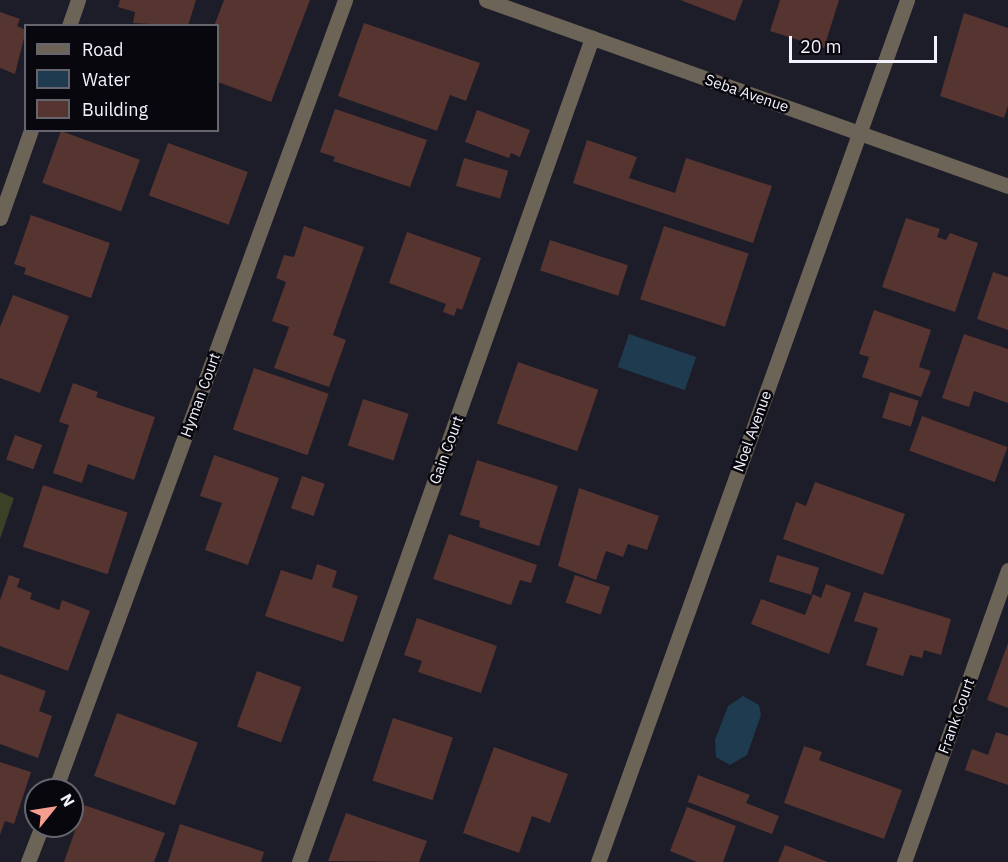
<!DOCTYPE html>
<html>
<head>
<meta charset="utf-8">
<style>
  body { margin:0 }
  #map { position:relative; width:1008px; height:862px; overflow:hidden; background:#1d1c29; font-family:"IBM Plex Sans",sans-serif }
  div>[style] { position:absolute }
  .green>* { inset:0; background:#394126 }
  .water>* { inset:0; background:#1e3b4f; transform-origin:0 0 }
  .building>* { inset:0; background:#563430; transform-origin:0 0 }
  .minor>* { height:15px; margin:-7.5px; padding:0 7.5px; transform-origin:7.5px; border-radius:7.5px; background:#6d6458 }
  span { translate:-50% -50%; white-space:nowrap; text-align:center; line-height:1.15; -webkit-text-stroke:5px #08070d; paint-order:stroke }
  .street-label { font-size:15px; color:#f4f3fd }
  .legend { position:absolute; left:24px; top:24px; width:195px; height:108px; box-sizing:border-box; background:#08070d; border:2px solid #66656d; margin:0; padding:8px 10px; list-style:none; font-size:18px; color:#f4f3fd }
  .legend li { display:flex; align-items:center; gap:12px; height:30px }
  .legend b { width:30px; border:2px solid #66656d }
  .north { position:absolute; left:24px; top:778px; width:60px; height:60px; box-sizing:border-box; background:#08070d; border:2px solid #66656d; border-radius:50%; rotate:60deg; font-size:16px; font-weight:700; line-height:24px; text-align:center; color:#f4f3fd }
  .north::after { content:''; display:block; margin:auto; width:21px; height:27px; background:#f59d8e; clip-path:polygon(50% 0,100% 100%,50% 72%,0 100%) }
  .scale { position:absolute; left:789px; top:36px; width:148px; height:27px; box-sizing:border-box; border:3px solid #f4f3fd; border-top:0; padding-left:8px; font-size:18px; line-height:21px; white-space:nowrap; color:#f4f3fd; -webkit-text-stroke:4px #08070d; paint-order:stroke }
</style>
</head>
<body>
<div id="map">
  <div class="green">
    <div style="clip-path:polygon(0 492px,14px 498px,0 539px)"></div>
  </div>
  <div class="water">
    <div style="left:629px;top:334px;width:71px;height:35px;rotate:19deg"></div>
    <div style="clip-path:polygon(743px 696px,759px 705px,761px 715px,747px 755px,730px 765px,716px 757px,715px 740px,728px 706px)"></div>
  </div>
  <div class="building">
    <div style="clip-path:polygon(120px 0,196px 0,188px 26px,133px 23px,135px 12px,118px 7px)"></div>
    <div style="clip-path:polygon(224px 0,310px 0,271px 102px,218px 82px,214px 26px)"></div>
    <div style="clip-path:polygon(680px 0,743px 0,735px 21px)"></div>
    <div style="clip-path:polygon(780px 0,839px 0,824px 48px,770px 31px)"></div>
    <div style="clip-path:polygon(0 12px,20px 19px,17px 26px,26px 30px,15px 74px,0 68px)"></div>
    <div style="clip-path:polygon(964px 13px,1008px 28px,1008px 106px,1004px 118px,940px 96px)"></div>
    <div style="clip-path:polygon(364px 23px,480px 63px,466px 101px,450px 95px,437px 131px,338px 96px)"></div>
    <div style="clip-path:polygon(335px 109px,427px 140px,410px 187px,333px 161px,335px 157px,320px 152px)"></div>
    <div style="clip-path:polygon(477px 110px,530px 130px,520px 157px,511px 153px,509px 158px,465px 142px)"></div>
    <div style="left:61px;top:131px;width:84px;height:55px;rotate:20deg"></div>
    <div style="clip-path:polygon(587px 140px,637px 157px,629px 178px,675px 193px,686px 158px,772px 186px,753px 243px,573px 183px)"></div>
    <div style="left:168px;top:143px;width:85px;height:56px;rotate:20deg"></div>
    <div style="left:464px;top:158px;width:46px;height:29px;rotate:16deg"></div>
    <div style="clip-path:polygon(31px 215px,110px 243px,91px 298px,24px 274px,26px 268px,14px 264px)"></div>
    <div style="clip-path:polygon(906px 218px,940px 229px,937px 237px,946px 240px,950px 233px,978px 243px,955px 312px,882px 287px)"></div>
    <div style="clip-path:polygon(304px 226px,364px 247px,333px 335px,346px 340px,329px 387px,274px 368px,289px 327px,272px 321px,286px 282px,276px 278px,284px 255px,294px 257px)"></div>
    <div style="left:664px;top:226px;width:89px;height:77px;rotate:18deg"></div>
    <div style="clip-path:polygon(407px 232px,481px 258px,462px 310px,457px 308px,454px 316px,443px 312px,446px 304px,389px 283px)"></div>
    <div style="left:550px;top:240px;width:82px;height:32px;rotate:18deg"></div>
    <div style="clip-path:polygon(993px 272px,1008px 277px,1008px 330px,977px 319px)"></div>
    <div style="clip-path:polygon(13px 295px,69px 316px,40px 393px,0 378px,0 327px)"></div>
    <div style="clip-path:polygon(874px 310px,931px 330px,919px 367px,931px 371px,921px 397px,862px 377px,869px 357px,859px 354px)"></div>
    <div style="clip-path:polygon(964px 334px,1008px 349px,1008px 403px,974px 391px,969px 407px,942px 398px)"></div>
    <div style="left:518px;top:362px;width:85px;height:65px;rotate:19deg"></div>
    <div style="left:254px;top:368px;width:79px;height:65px;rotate:19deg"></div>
    <div style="clip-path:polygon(73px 383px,98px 392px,96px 397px,155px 417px,134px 480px,88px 464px,82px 483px,53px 473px,69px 425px,59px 422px)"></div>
    <div style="left:890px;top:392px;width:30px;height:27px;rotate:17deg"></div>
    <div style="left:363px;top:399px;width:48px;height:49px;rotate:18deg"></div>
    <div style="left:922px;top:416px;width:91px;height:37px;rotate:20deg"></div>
    <div style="left:15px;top:435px;width:29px;height:26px;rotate:20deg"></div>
    <div style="clip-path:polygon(214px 455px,279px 478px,248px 565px,205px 550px,222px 503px,200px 496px)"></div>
    <div style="clip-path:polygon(477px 460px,558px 486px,539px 546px,479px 527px,480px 521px,460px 515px)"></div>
    <div style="left:302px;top:476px;width:24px;height:34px;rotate:19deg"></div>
    <div style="clip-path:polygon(815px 482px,905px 514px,883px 575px,783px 539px,796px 502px,806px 506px)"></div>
    <div style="left:43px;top:485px;width:89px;height:65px;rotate:18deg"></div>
    <div style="clip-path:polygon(579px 488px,659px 516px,647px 550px,628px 544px,623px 557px,606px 551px,596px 580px,558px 566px)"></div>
    <div style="clip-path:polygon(449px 534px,537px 565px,531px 583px,520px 580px,511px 605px,433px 579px)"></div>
    <div style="left:777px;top:555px;width:44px;height:28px;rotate:17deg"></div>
    <div style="clip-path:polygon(317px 564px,337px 571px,332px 587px,358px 596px,343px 642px,265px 616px,281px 570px,312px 580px)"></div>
    <div style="clip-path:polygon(9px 575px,20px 579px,17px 587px,32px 593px,30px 599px,59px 610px,62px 600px,90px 611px,68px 671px,0 646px,0 600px)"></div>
    <div style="left:575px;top:575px;width:37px;height:29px;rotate:19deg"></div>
    <div style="clip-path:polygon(826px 584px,851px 593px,829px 654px,751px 624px,761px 599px,805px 615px,813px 594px,821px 598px)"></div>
    <div style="clip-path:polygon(864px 592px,951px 619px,941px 655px,924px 650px,922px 658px,910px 655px,903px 676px,866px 665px,878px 628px,854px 621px)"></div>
    <div style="clip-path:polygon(417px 618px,497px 646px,481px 693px,418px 672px,422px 661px,404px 655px)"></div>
    <div style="clip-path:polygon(1008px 643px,1008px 708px,987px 700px)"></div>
    <div style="left:257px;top:671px;width:47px;height:59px;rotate:20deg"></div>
    <div style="clip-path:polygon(0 674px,46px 691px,39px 711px,52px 716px,38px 758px,0 744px)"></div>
    <div style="left:117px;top:713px;width:86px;height:67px;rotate:20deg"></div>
    <div style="left:393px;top:718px;width:63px;height:66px;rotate:18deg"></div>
    <div style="clip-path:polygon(996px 732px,1008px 736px,1008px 785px,965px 770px,972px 749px,988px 755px)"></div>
    <div style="clip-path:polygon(804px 746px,822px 752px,819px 760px,902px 790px,884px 839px,784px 803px)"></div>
    <div style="clip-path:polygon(494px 747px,568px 774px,550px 823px,532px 816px,519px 853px,463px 833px)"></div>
    <div style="clip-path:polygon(0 762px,31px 772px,14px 824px,5px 821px,0 835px)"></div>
    <div style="clip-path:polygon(698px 775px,750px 795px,746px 803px,779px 816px,772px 834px,688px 802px)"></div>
    <div style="clip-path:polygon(84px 805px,165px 833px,154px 862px,64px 862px)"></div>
    <div style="clip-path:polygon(687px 807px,736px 826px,723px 862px,697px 862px,670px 851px)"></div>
    <div style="clip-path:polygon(346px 813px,427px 841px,419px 862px,328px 861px)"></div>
    <div style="clip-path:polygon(180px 824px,264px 852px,261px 862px,168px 862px)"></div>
    <div style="clip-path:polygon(785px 845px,828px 862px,778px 862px)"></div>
  </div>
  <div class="minor">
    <div style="left:486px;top:0;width:554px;rotate:19.61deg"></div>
    <div style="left:69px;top:26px;width:28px;rotate:-71deg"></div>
    <div style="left:0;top:218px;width:93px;rotate:-70.6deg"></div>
    <div style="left:55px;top:790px;width:842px;rotate:-69.84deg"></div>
    <div style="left:28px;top:862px;width:39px;rotate:-69deg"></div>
    <div style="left:299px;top:862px;width:875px;rotate:-70.43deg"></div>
    <div style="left:598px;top:862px;width:916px;rotate:-70.28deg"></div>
    <div style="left:904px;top:862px;width:310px;rotate:-70.4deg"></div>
  </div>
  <div class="street-label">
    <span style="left:747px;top:93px;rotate:19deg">Seba Avenue</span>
    <span style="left:200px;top:395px;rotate:-70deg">Hyman Court</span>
    <span style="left:752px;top:431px;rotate:-70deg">Noel Avenue</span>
    <span style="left:446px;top:450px;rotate:-70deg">Gain Court</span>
    <span style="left:956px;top:716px;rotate:-70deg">Frank Court</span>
  </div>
  <ul class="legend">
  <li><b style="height:8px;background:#6d6458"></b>Road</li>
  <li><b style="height:16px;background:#1e3b4f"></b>Water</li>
  <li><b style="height:16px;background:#563430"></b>Building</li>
  </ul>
  <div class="north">N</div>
  <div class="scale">20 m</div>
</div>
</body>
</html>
